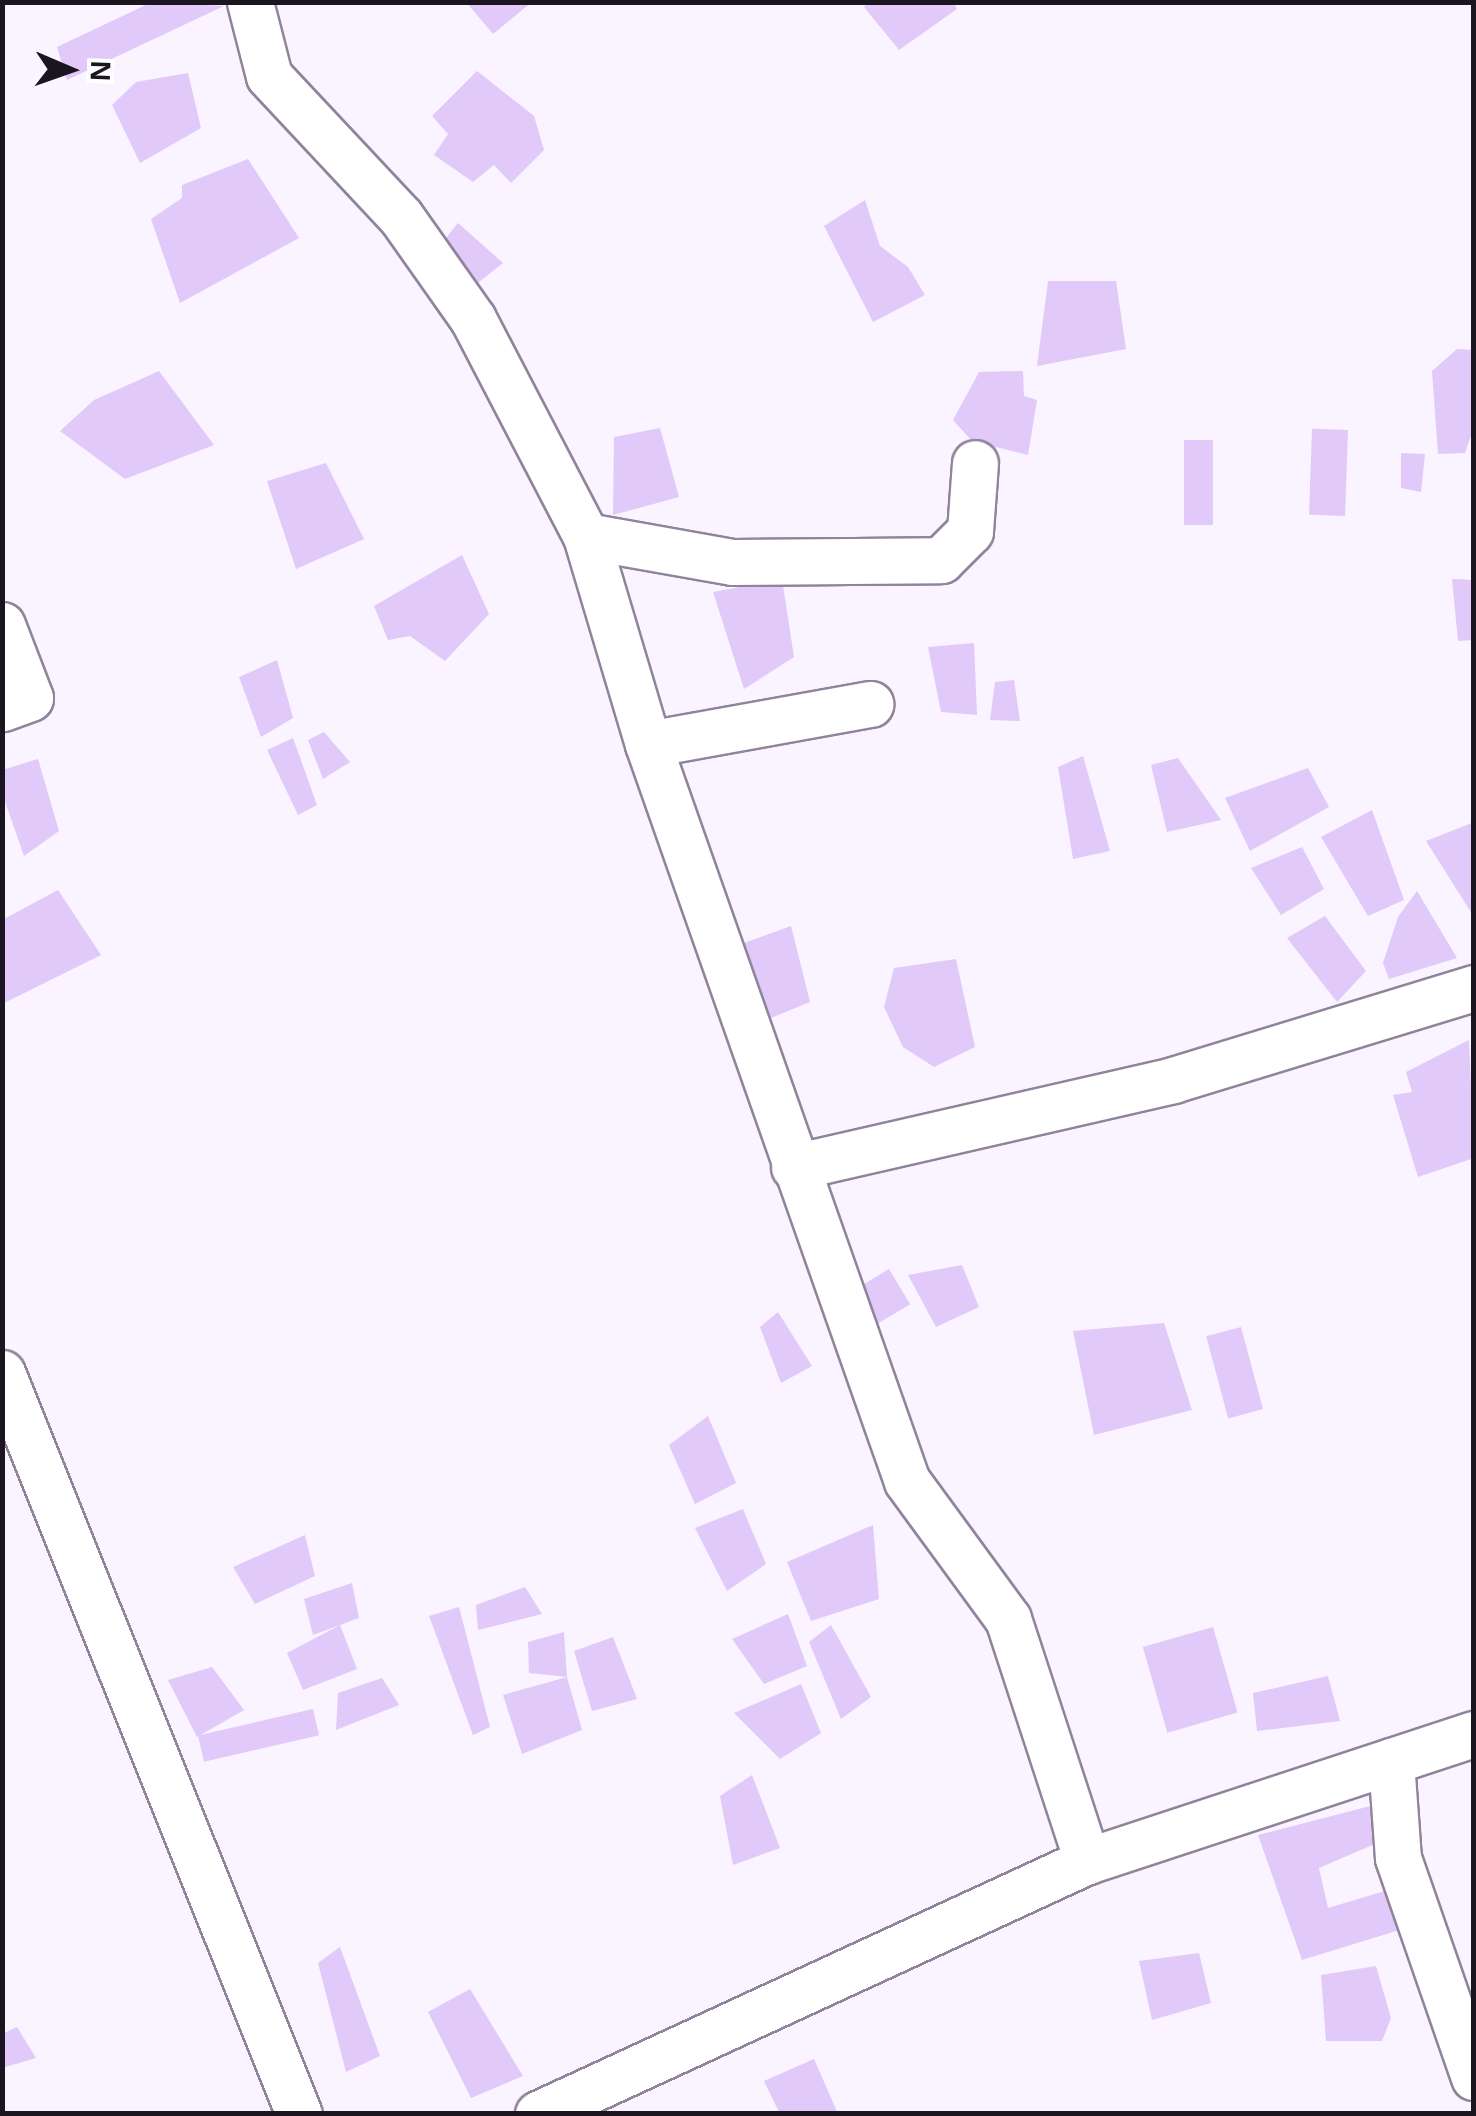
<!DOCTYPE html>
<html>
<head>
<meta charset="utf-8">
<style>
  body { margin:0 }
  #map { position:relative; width:1476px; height:2116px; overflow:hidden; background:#f9f4ff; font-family:Arial,sans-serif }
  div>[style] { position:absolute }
  .building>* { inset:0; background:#e1c9f9; transform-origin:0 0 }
  .roads { filter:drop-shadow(2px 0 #90849c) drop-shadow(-2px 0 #90849c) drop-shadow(0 2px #90849c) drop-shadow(0 -2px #90849c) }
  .minor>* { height:45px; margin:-22.5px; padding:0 22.5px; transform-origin:22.5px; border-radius:22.5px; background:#fff }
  span { translate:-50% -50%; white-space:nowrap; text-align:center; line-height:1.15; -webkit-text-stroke:10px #fff; paint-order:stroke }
  .frame { position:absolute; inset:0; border:5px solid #1a151e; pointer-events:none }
  .north { position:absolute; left:20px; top:20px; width:100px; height:100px; -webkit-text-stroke:8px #fff; paint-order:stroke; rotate:92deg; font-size:28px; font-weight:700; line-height:40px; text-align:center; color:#1a151e }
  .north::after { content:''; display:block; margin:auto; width:35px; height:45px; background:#1a151e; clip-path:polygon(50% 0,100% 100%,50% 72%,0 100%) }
</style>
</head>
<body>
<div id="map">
  <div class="building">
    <div style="clip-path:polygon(152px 2px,224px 6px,67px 80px,57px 47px)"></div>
    <div style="clip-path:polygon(466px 2px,532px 2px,493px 34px)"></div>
    <div style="clip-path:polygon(869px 2px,953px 2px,957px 9px,899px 50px,864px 7px)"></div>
    <div style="clip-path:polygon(477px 71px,534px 116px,544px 150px,511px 183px,494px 165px,473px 182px,434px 155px,448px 134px,432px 116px)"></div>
    <div style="clip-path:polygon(188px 73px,201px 128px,140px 163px,112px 105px,136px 82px)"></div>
    <div style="clip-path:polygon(248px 159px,299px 238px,180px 303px,151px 219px,182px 198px,182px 185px)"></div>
    <div style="clip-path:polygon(865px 200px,880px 246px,908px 267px,925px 295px,873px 322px,824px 226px)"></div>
    <div style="clip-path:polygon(458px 223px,503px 263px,474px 286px,446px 238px)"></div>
    <div style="clip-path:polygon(1048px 281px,1116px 281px,1126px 349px,1037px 366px)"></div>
    <div style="clip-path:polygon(1457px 349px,1474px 350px,1474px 427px,1465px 453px,1438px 454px,1432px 371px)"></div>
    <div style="clip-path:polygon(159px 371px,214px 445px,125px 479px,60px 431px,94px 400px)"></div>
    <div style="clip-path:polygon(1023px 371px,1024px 396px,1037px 400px,1028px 455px,972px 441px,953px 420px,979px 372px)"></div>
    <div style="clip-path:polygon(660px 428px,679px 497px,613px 515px,614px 437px)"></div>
    <div style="left:1348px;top:430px;width:86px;height:36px;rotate:92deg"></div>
    <div style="left:1184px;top:440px;width:29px;height:85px"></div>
    <div style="clip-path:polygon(1401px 453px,1425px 454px,1421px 492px,1401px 488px)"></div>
    <div style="clip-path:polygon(326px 463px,364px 539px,296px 569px,267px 481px)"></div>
    <div style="clip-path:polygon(462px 555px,489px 614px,445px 661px,410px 636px,388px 640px,374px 606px)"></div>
    <div style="clip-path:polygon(782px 579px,794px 657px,744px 689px,713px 592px)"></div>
    <div style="clip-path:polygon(1452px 579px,1474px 580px,1474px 640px,1458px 641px)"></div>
    <div style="clip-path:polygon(974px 643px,977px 715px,941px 712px,928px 647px)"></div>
    <div style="clip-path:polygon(277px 660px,293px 718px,261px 737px,239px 677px)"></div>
    <div style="clip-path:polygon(1014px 680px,1020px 721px,990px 720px,995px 682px)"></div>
    <div style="clip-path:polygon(324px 732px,350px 762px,323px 779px,308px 740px)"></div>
    <div style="clip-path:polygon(293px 738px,317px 805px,298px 815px,267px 750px)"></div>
    <div style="clip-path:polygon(1083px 756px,1110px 851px,1073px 859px,1058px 767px)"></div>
    <div style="clip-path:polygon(1178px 758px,1221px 820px,1167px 832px,1151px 765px)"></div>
    <div style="clip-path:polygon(38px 759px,59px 831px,24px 856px,2px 793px,2px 770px)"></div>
    <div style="clip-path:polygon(1308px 768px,1329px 807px,1250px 851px,1225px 798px)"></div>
    <div style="clip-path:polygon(1372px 810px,1404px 900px,1368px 916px,1321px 837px)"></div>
    <div style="clip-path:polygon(1474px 822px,1474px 917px,1426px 841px)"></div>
    <div style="clip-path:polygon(1302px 847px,1324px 889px,1281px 915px,1251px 868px)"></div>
    <div style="clip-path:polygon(58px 890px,101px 955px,2px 1004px,2px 920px)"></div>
    <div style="clip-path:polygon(1417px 891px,1457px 958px,1389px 979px,1383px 963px,1398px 917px)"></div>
    <div style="clip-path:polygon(1325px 916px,1366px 971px,1337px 1002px,1287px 938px)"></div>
    <div style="clip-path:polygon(791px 926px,810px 1002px,771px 1018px,744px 943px)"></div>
    <div style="clip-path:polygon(956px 959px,975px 1047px,934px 1067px,903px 1047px,884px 1007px,894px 968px)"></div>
    <div style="clip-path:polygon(1469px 1040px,1474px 1158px,1418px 1177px,1393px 1095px,1412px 1092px,1406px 1072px)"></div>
    <div style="clip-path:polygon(962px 1265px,979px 1307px,936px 1327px,908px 1275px)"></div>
    <div style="left:889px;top:1269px;width:41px;height:42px;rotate:59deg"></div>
    <div style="clip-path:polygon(778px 1312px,812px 1366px,781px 1383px,760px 1327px)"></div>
    <div style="clip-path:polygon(1164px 1323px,1192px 1410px,1094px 1435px,1073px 1331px)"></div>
    <div style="left:1241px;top:1327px;width:85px;height:36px;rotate:75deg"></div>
    <div style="clip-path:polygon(708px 1416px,736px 1483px,695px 1504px,669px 1445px)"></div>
    <div style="clip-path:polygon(743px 1509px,766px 1564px,727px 1591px,695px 1528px)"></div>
    <div style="clip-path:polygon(873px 1525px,879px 1599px,811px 1621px,787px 1562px)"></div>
    <div style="clip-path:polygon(305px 1535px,315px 1576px,255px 1604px,233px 1567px)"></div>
    <div style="clip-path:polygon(352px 1583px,359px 1618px,340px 1625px,357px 1669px,303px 1690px,287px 1653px,340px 1625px,313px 1635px,304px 1599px)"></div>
    <div style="clip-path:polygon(525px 1587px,542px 1614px,478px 1630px,476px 1605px)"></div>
    <div style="clip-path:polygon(459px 1607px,490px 1727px,473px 1735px,429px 1616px)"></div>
    <div style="clip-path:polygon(788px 1614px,807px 1666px,764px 1684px,732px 1639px)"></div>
    <div style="clip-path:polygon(831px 1625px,871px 1697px,841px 1719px,809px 1642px)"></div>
    <div style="left:1213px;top:1627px;width:89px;height:73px;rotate:74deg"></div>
    <div style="clip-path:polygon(564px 1632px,567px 1677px,529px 1673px,528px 1642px)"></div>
    <div style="clip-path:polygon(613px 1637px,637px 1699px,592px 1711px,574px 1651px)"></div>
    <div style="clip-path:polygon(212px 1667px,244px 1710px,197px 1737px,168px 1680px)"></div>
    <div style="clip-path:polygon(1328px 1676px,1340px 1721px,1257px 1731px,1253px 1693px)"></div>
    <div style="clip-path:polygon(567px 1677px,582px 1730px,522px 1754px,503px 1695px)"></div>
    <div style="clip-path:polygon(382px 1678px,399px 1705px,336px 1730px,338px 1693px)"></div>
    <div style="clip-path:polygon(801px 1684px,821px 1733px,780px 1759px,734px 1713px)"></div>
    <div style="left:313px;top:1709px;width:27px;height:118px;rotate:77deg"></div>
    <div style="clip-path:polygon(752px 1775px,780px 1848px,733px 1865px,720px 1796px)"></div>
    <div style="clip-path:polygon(1378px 1804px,1382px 1841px,1319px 1868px,1328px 1908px,1388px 1890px,1406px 1928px,1302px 1960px,1258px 1835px)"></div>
    <div style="clip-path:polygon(340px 1947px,380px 2056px,346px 2072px,318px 1963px)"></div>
    <div style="clip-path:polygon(1199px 1953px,1211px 2003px,1152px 2020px,1139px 1961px)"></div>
    <div style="clip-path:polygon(1376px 1966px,1391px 2018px,1382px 2041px,1326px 2041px,1321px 1975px)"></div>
    <div style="clip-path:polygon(470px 1989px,523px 2076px,471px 2098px,428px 2012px)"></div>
    <div style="clip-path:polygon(17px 2027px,36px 2058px,2px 2068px,2px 2034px)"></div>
    <div style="clip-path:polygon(814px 2059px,838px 2114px,780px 2114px,764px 2081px)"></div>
  </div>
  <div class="roads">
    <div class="minor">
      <div style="left:250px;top:2px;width:76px;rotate:75.6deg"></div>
      <div style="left:269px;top:76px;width:193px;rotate:46.9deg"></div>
      <div style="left:401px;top:217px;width:125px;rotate:54.8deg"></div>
      <div style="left:473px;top:319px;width:245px;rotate:62.5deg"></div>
      <div style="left:586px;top:536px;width:217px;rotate:73.4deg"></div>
      <div style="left:648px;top:744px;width:781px;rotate:70.64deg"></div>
      <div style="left:907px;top:1481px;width:171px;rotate:53.8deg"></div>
      <div style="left:1008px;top:1619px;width:255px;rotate:71.9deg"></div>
      <div style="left:586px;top:536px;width:148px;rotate:10.1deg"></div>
      <div style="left:732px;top:562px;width:209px;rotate:-0.5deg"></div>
      <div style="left:941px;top:560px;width:41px;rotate:-45deg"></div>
      <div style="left:970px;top:531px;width:68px;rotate:-85.8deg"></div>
      <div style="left:2px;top:625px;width:78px;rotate:69deg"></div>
      <div style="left:30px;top:698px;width:30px;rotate:160deg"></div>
      <div style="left:648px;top:744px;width:226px;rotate:-10.2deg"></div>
      <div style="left:794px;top:1167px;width:389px;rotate:-12.9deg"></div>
      <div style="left:1173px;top:1080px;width:315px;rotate:-17deg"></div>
      <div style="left:2px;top:1373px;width:798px;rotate:68.16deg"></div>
      <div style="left:1391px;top:1761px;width:97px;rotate:85.9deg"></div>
      <div style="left:1398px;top:1858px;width:232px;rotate:70.9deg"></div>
      <div style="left:538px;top:2114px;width:604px;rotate:-24.74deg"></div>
      <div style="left:1087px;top:1861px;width:407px;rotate:-18.2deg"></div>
    </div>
  </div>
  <div class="frame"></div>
  <div class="north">N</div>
</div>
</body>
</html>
